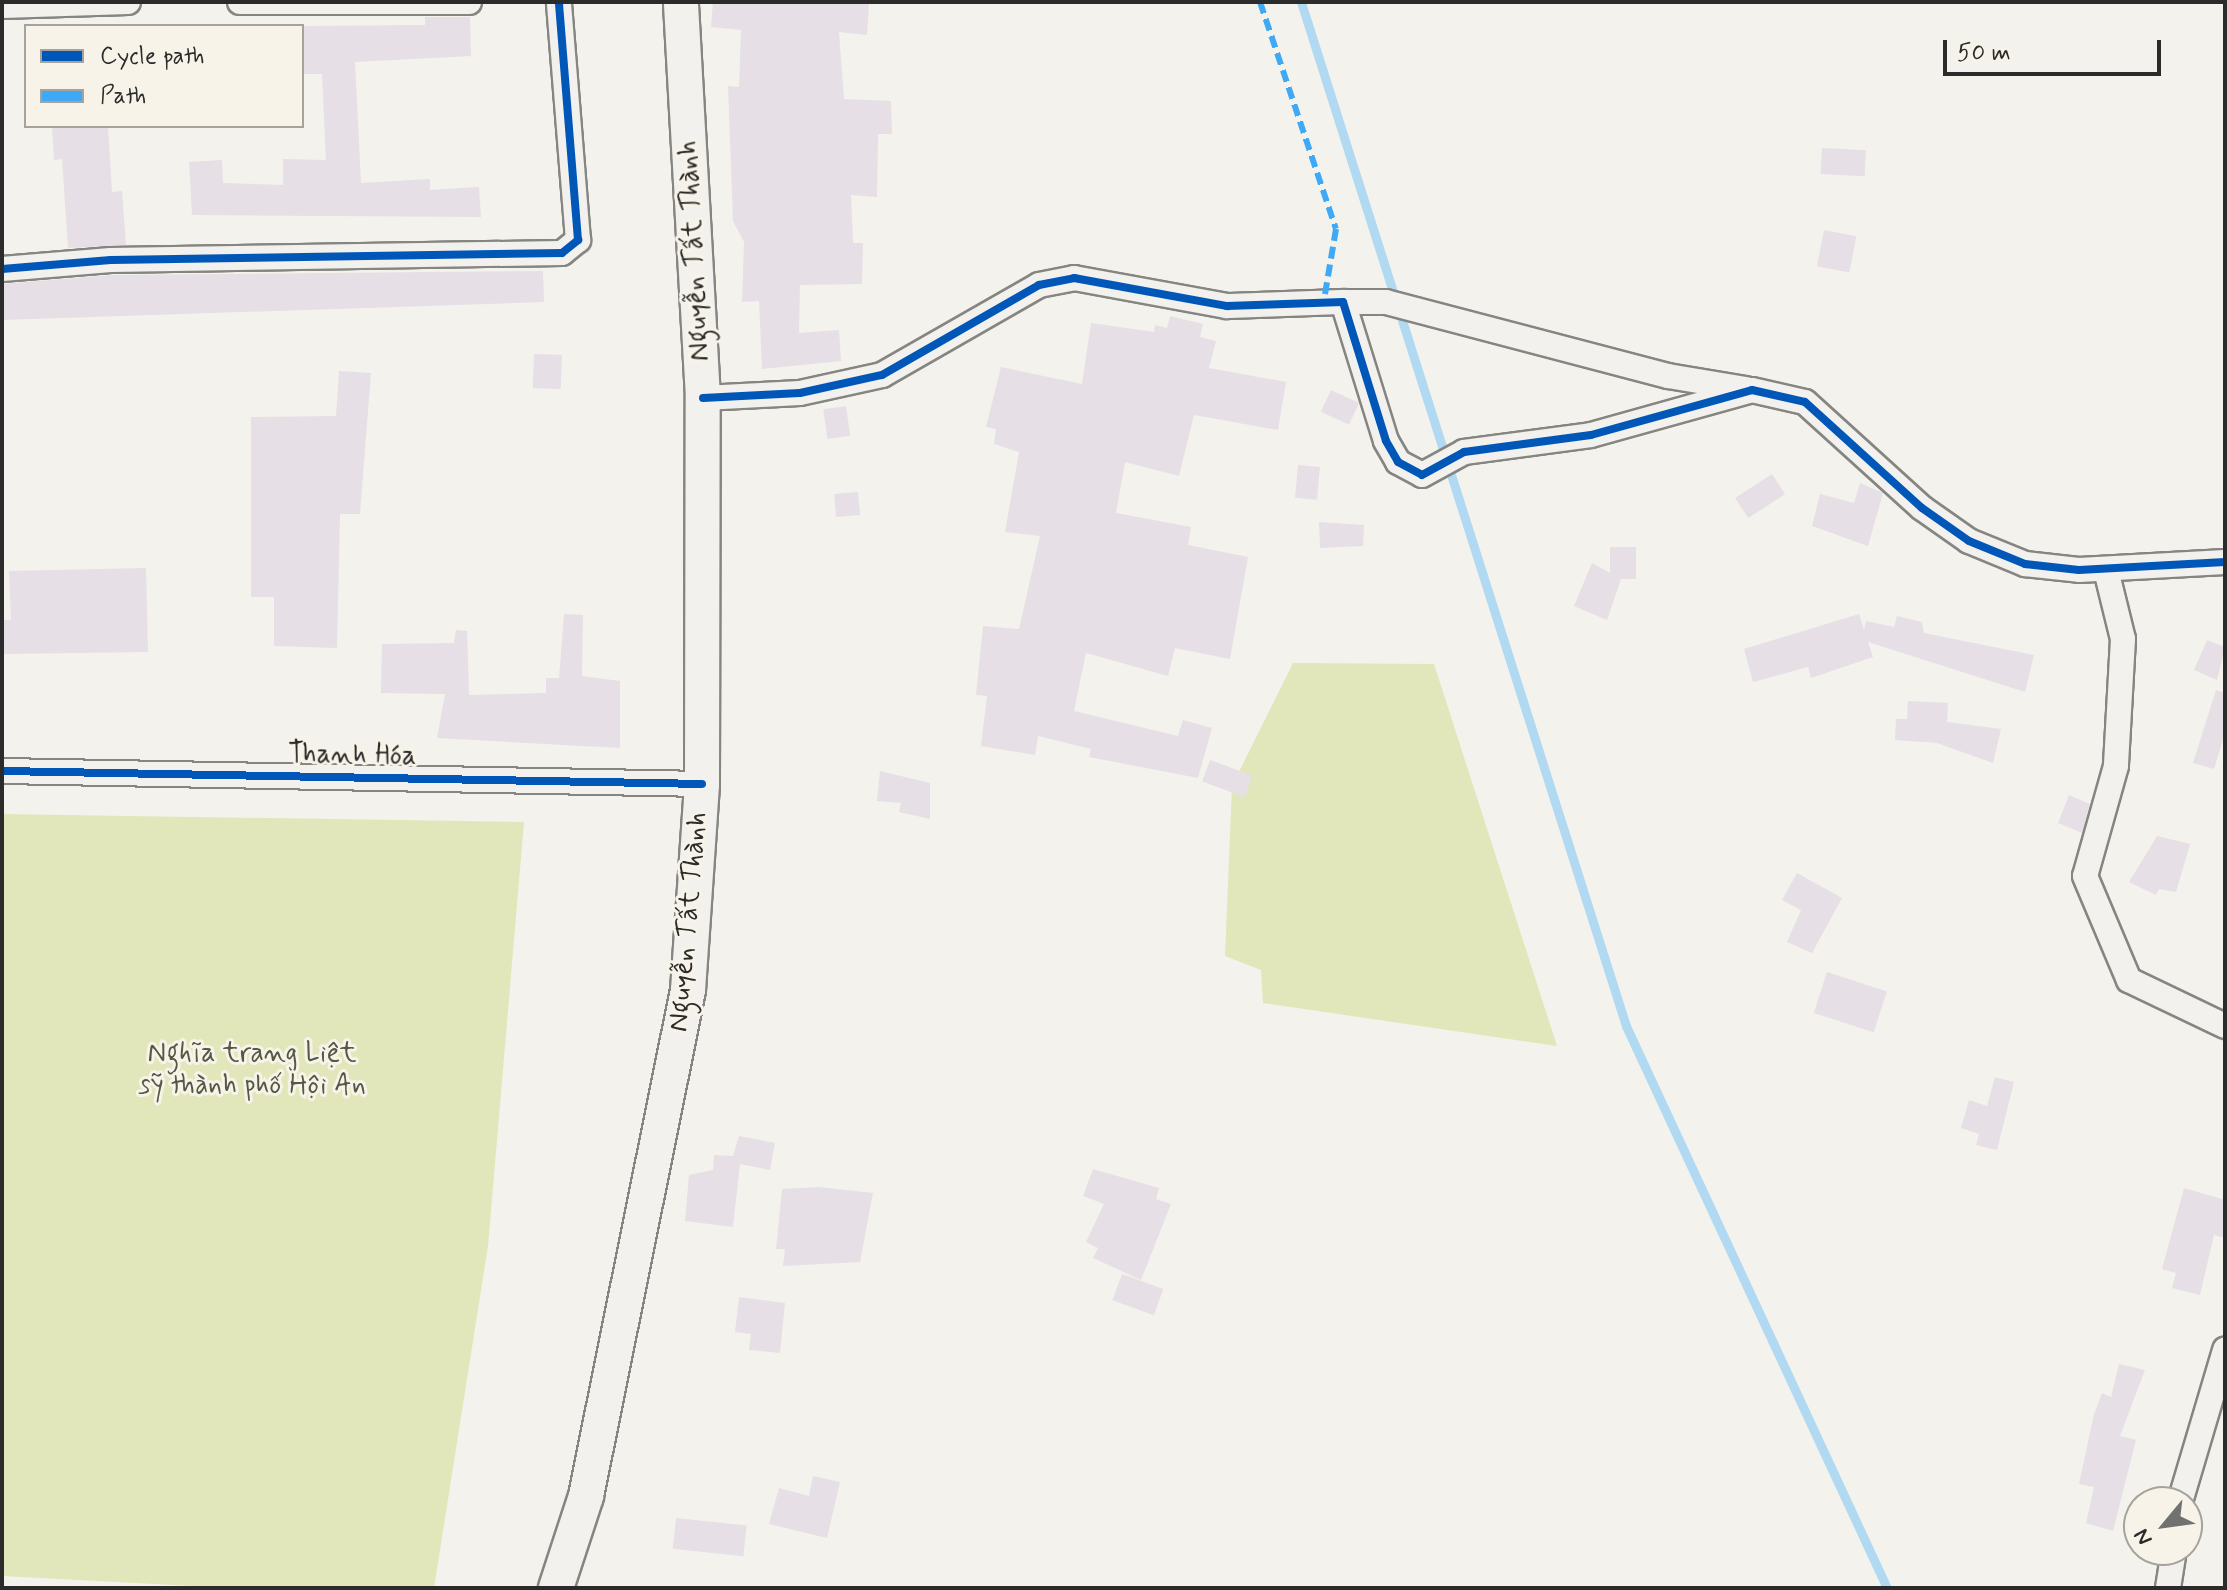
<!DOCTYPE html>
<html>
<head>
<meta charset="utf-8">
<style>
  body { margin:0 }
  #map { position:relative; width:2227px; height:1590px; overflow:hidden; background:#f4f2ec; font-family:Mynerve,sans-serif }
  div>[style] { position:absolute }
  .green>* { inset:0; background:#e1e7ba }
  .stream>* { height:9px; margin:-4.5px; padding:0 4.5px; transform-origin:4.5px; border-radius:4.5px; background:#b1daf2 }
  .building>* { inset:0; background:#e6dfe5; transform-origin:0 0 }
  .roads { filter:drop-shadow(2px 0 #858582) drop-shadow(-2px 0 #858582) drop-shadow(0 2px #858582) drop-shadow(0 -2px #858582) }
  .minor>* { height:24px; margin:-12px; padding:0 12px; transform-origin:12px; border-radius:12px; background:#f2f1ed }
  .secondary>* { height:34px; margin:-17px; padding:0 17px; transform-origin:17px; border-radius:17px; background:#f2f1ed }
  .quiet>* { height:6px; margin-top:-3px; transform-origin:0; background:repeating-linear-gradient(90deg,#3fa9f5 0 12px,transparent 0 18px) }
  .cycleway>* { height:8px; margin:-4px; padding:0 4px; transform-origin:4px; border-radius:4px; background:#0057b8 }
  span { translate:-50% -50%; white-space:nowrap; text-align:center; line-height:1.15; -webkit-text-stroke:6px #f7f3e8; paint-order:stroke }
  .street-label { font-size:28px; color:#2b2b2b }
  .park-label { font-size:28px; color:#545845 }
  .frame { position:absolute; inset:0; border:4px solid #2b2b2b; pointer-events:none }
  .legend { position:absolute; left:24px; top:24px; width:280px; height:104px; box-sizing:border-box; background:#f7f3e8; border:2px solid #a5a39c; margin:0; padding:10px 14px; list-style:none; font-size:24px; color:#2b2b2b }
  .legend li { display:flex; align-items:center; gap:16px; height:40px }
  .legend b { width:40px; border:2px solid #a5a39c }
  .north { position:absolute; left:2123px; top:1486px; width:80px; height:80px; box-sizing:border-box; background:#f7f3e8; border:2px solid #a5a39c; border-radius:50%; rotate:241deg; font-size:22px; font-weight:700; line-height:32px; text-align:center; color:#2b2b2b }
  .north::after { content:''; display:block; margin:auto; width:28px; height:36px; background:#71716f; clip-path:polygon(50% 0,100% 100%,50% 72%,0 100%) }
  .scale { position:absolute; left:1943px; top:40px; width:218px; height:36px; box-sizing:border-box; border:4px solid #2b2b2b; border-top:0; padding-left:10px; font-size:24px; line-height:28px; white-space:nowrap; color:#2b2b2b; -webkit-text-stroke:6px #f7f3e8; paint-order:stroke }
</style>
</head>
<body>
<div id="map">
  <div class="green">
    <div style="clip-path:polygon(1293px 663px,1434px 664px,1557px 1046px,1263px 1003px,1261px 970px,1225px 956px,1232px 786px)"></div>
    <div style="clip-path:polygon(2px 814px,524px 822px,488px 1246px,434px 1588px,231px 1588px,2px 1576px)"></div>
  </div>
  <div class="stream">
    <div style="left:1301px;top:2px;width:1074px;rotate:72.39deg"></div>
    <div style="left:1626px;top:1026px;width:620px;rotate:65.09deg"></div>
  </div>
  <div class="building">
    <div style="clip-path:polygon(713px 2px,869px 2px,867px 35px,839px 32px,844px 99px,891px 101px,892px 134px,878px 134px,877px 197px,851px 195px,853px 243px,863px 243px,862px 284px,800px 285px,799px 333px,839px 330px,841px 361px,762px 369px,759px 301px,742px 302px,744px 242px,733px 221px,728px 86px,739px 87px,741px 30px,711px 27px)"></div>
    <div style="clip-path:polygon(425px 17px,470px 17px,471px 56px,355px 62px,361px 183px,430px 179px,430px 190px,479px 187px,481px 217px,192px 215px,189px 162px,222px 160px,223px 183px,283px 185px,283px 159px,326px 160px,322px 74px,302px 74px,302px 26px,425px 25px)"></div>
    <div style="clip-path:polygon(52px 126px,108px 126px,112px 192px,122px 191px,126px 245px,68px 248px,62px 159px,54px 160px)"></div>
    <div style="left:1822px;top:148px;width:44px;height:26px;rotate:3deg"></div>
    <div style="left:1824px;top:230px;width:33px;height:37px;rotate:11deg"></div>
    <div style="clip-path:polygon(543px 271px,544px 302px,2px 320px,2px 284px,112px 275px)"></div>
    <div style="clip-path:polygon(1170px 316px,1203px 324px,1200px 337px,1216px 341px,1209px 368px,1286px 382px,1278px 430px,1194px 415px,1179px 476px,1125px 462px,1116px 513px,1191px 527px,1188px 545px,1248px 557px,1230px 659px,1175px 648px,1168px 676px,1086px 653px,1074px 711px,1178px 736px,1183px 720px,1212px 728px,1198px 778px,1089px 757px,1091px 749px,1038px 736px,1035px 755px,981px 746px,987px 696px,976px 695px,983px 626px,1019px 629px,1040px 536px,1005px 532px,1019px 452px,994px 444px,996px 429px,986px 427px,1001px 367px,1082px 384px,1091px 323px,1154px 332px,1155px 325px,1167px 328px)"></div>
    <div style="left:534px;top:354px;width:28px;height:34px;rotate:2deg"></div>
    <div style="clip-path:polygon(339px 371px,371px 373px,360px 514px,340px 514px,337px 648px,274px 646px,274px 597px,251px 597px,251px 417px,336px 416px)"></div>
    <div style="left:1331px;top:390px;width:31px;height:24px;rotate:25deg"></div>
    <div style="left:846px;top:406px;width:30px;height:23px;rotate:82deg"></div>
    <div style="left:1298px;top:465px;width:22px;height:33px;rotate:5deg"></div>
    <div style="left:1772px;top:474px;width:24px;height:44px;rotate:57deg"></div>
    <div style="clip-path:polygon(1860px 483px,1883px 493px,1868px 546px,1812px 526px,1820px 494px,1854px 503px)"></div>
    <div style="left:858px;top:492px;width:23px;height:24px;rotate:85deg"></div>
    <div style="clip-path:polygon(1319px 522px,1364px 525px,1363px 546px,1320px 548px)"></div>
    <div style="clip-path:polygon(1610px 547px,1636px 547px,1636px 579px,1621px 579px,1607px 620px,1574px 606px,1592px 563px,1610px 573px)"></div>
    <div style="clip-path:polygon(146px 568px,148px 652px,2px 654px,2px 620px,11px 620px,9px 571px)"></div>
    <div style="clip-path:polygon(564px 614px,583px 615px,582px 676px,620px 681px,620px 748px,437px 738px,445px 694px,381px 693px,382px 644px,454px 643px,456px 630px,467px 631px,469px 695px,546px 693px,546px 678px,559px 678px)"></div>
    <div style="clip-path:polygon(1859px 614px,1864px 630px,1866px 621px,1894px 627px,1897px 616px,1922px 622px,1924px 633px,2034px 655px,2025px 692px,1868px 642px,1873px 657px,1811px 678px,1808px 667px,1753px 682px,1744px 649px)"></div>
    <div style="clip-path:polygon(2207px 640px,2225px 647px,2217px 680px,2194px 670px)"></div>
    <div style="clip-path:polygon(2216px 690px,2225px 693px,2225px 733px,2214px 769px,2193px 763px)"></div>
    <div style="clip-path:polygon(1908px 701px,1948px 703px,1947px 722px,2001px 729px,1993px 763px,1937px 743px,1895px 740px,1896px 719px,1907px 719px)"></div>
    <div style="left:1210px;top:760px;width:45px;height:23px;rotate:20deg"></div>
    <div style="clip-path:polygon(880px 771px,930px 783px,930px 819px,899px 812px,901px 803px,877px 801px)"></div>
    <div style="clip-path:polygon(2069px 795px,2090px 804px,2082px 833px,2058px 823px)"></div>
    <div style="clip-path:polygon(2157px 836px,2190px 844px,2176px 892px,2159px 889px,2156px 895px,2129px 882px)"></div>
    <div style="clip-path:polygon(1797px 873px,1842px 898px,1812px 953px,1787px 942px,1801px 910px,1782px 900px)"></div>
    <div style="left:1827px;top:972px;width:63px;height:43px;rotate:18deg"></div>
    <div style="clip-path:polygon(1995px 1077px,2014px 1082px,1997px 1150px,1976px 1145px,1979px 1134px,1961px 1128px,1969px 1100px,1987px 1106px)"></div>
    <div style="clip-path:polygon(739px 1136px,775px 1143px,770px 1170px,740px 1164px,733px 1227px,685px 1221px,689px 1175px,713px 1170px,714px 1155px,733px 1156px)"></div>
    <div style="clip-path:polygon(1093px 1169px,1159px 1188px,1156px 1199px,1171px 1204px,1141px 1280px,1093px 1258px,1098px 1248px,1086px 1242px,1104px 1204px,1083px 1196px)"></div>
    <div style="clip-path:polygon(819px 1187px,873px 1193px,860px 1262px,783px 1266px,785px 1249px,776px 1249px,782px 1189px)"></div>
    <div style="clip-path:polygon(2184px 1188px,2225px 1200px,2225px 1238px,2214px 1235px,2200px 1295px,2172px 1288px,2176px 1273px,2162px 1269px)"></div>
    <div style="left:1122px;top:1274px;width:44px;height:28px;rotate:20deg"></div>
    <div style="clip-path:polygon(739px 1297px,785px 1303px,780px 1353px,749px 1350px,751px 1334px,735px 1332px)"></div>
    <div style="clip-path:polygon(2119px 1364px,2145px 1370px,2120px 1436px,2136px 1440px,2113px 1531px,2086px 1523px,2094px 1487px,2079px 1484px,2094px 1414px,2102px 1393px,2111px 1397px)"></div>
    <div style="clip-path:polygon(813px 1476px,840px 1482px,827px 1538px,769px 1524px,779px 1488px,809px 1496px)"></div>
    <div style="left:676px;top:1518px;width:71px;height:31px;rotate:6deg"></div>
  </div>
  <div class="roads">
    <div class="minor">
      <div style="left:240px;top:2px;width:229px"></div>
      <div style="left:2px;top:6px;width:126px;rotate:-1.8deg"></div>
      <div style="left:2px;top:269px;width:109px;rotate:-4.7deg"></div>
      <div style="left:111px;top:260px;width:451px;rotate:-0.9deg"></div>
      <div style="left:562px;top:253px;width:21px;rotate:-39deg"></div>
      <div style="left:578px;top:240px;width:239px;rotate:-94.6deg"></div>
      <div style="left:1343px;top:302px;width:43px"></div>
      <div style="left:1386px;top:302px;width:292px;rotate:14.7deg"></div>
      <div style="left:1668px;top:376px;width:79px;rotate:9.5deg"></div>
      <div style="left:703px;top:398px;width:97px;rotate:-3deg"></div>
      <div style="left:800px;top:393px;width:84px;rotate:-12.4deg"></div>
      <div style="left:882px;top:375px;width:181px;rotate:-29.8deg"></div>
      <div style="left:1039px;top:285px;width:36px;rotate:-11deg"></div>
      <div style="left:1074px;top:278px;width:156px;rotate:10.4deg"></div>
      <div style="left:1227px;top:306px;width:116px;rotate:-2deg"></div>
      <div style="left:1343px;top:302px;width:145px;rotate:72.8deg"></div>
      <div style="left:1386px;top:441px;width:24px;rotate:60deg"></div>
      <div style="left:1398px;top:462px;width:27px;rotate:28deg"></div>
      <div style="left:1422px;top:475px;width:48px;rotate:-28.7deg"></div>
      <div style="left:1464px;top:452px;width:128px;rotate:-7.6deg"></div>
      <div style="left:1591px;top:435px;width:167px;rotate:-15.6deg"></div>
      <div style="left:1752px;top:390px;width:54px;rotate:12.8deg"></div>
      <div style="left:1805px;top:402px;width:158px;rotate:42.2deg"></div>
      <div style="left:1922px;top:508px;width:57px;rotate:35.1deg"></div>
      <div style="left:1969px;top:541px;width:61px;rotate:22.3deg"></div>
      <div style="left:2025px;top:564px;width:54px;rotate:6.3deg"></div>
      <div style="left:2079px;top:570px;width:146px;rotate:-3.1deg"></div>
      <div style="left:2106px;top:570px;width:71px;rotate:76.2deg"></div>
      <div style="left:2123px;top:639px;width:127px;rotate:93.2deg"></div>
      <div style="left:2116px;top:766px;width:114px;rotate:105.7deg"></div>
      <div style="left:2085px;top:876px;width:113px;rotate:67.1deg"></div>
      <div style="left:2129px;top:980px;width:106px;rotate:25.6deg"></div>
      <div style="left:2px;top:771px;width:700px;rotate:1.06deg"></div>
      <div style="left:2180px;top:1502px;width:159px;rotate:-73.5deg"></div>
      <div style="left:2168px;top:1588px;width:38px;rotate:-81deg"></div>
    </div>
    <div class="secondary">
      <div style="left:556px;top:1588px;width:97px;rotate:-71.9deg"></div>
      <div style="left:586px;top:1496px;width:516px;rotate:-78.6deg"></div>
      <div style="left:688px;top:990px;width:206px;rotate:-86.1deg"></div>
      <div style="left:702px;top:784px;width:386px;rotate:-89.9deg"></div>
      <div style="left:703px;top:398px;width:397px;rotate:-93.2deg"></div>
    </div>
  </div>
  <div class="quiet">
    <div style="left:1260px;top:2px;width:239px;rotate:71.5deg"></div>
    <div style="left:1336px;top:229px;width:72px;rotate:99.6deg"></div>
  </div>
  <div class="cycleway">
    <div style="left:2px;top:269px;width:109px;rotate:-4.7deg"></div>
    <div style="left:111px;top:260px;width:451px;rotate:-0.9deg"></div>
    <div style="left:562px;top:253px;width:21px;rotate:-39deg"></div>
    <div style="left:578px;top:240px;width:239px;rotate:-94.6deg"></div>
    <div style="left:703px;top:398px;width:97px;rotate:-3deg"></div>
    <div style="left:800px;top:393px;width:84px;rotate:-12.4deg"></div>
    <div style="left:882px;top:375px;width:181px;rotate:-29.8deg"></div>
    <div style="left:1039px;top:285px;width:36px;rotate:-11deg"></div>
    <div style="left:1074px;top:278px;width:156px;rotate:10.4deg"></div>
    <div style="left:1227px;top:306px;width:116px;rotate:-2deg"></div>
    <div style="left:1343px;top:302px;width:145px;rotate:72.8deg"></div>
    <div style="left:1386px;top:441px;width:24px;rotate:60deg"></div>
    <div style="left:1398px;top:462px;width:27px;rotate:28deg"></div>
    <div style="left:1422px;top:475px;width:48px;rotate:-28.7deg"></div>
    <div style="left:1464px;top:452px;width:128px;rotate:-7.6deg"></div>
    <div style="left:1591px;top:435px;width:167px;rotate:-15.6deg"></div>
    <div style="left:1752px;top:390px;width:54px;rotate:12.8deg"></div>
    <div style="left:1805px;top:402px;width:158px;rotate:42.2deg"></div>
    <div style="left:1922px;top:508px;width:57px;rotate:35.1deg"></div>
    <div style="left:1969px;top:541px;width:61px;rotate:22.3deg"></div>
    <div style="left:2025px;top:564px;width:54px;rotate:6.3deg"></div>
    <div style="left:2079px;top:570px;width:146px;rotate:-3.1deg"></div>
    <div style="left:2px;top:771px;width:700px;rotate:1.06deg"></div>
  </div>
  <div class="street-label">
    <span style="left:695px;top:251px;rotate:-93deg">Nguyễn Tất Thành</span>
    <span style="left:352px;top:756px;rotate:1deg">Thanh Hóa</span>
    <span style="left:689px;top:922px;rotate:-85deg">Nguyễn Tất Thành</span>
  </div>
  <div class="park-label">
    <span style="left:252px;top:1070px">Nghĩa trang Liệt<br>sỹ thành phố Hội An</span>
  </div>
  <div class="frame"></div>
  <ul class="legend">
  <li><b style="height:10px;background:#0057b8"></b>Cycle path</li>
  <li><b style="height:10px;background:#3fa9f5"></b>Path</li>
  </ul>
  <div class="north">N</div>
  <div class="scale">50 m</div>
</div>
</body>
</html>
